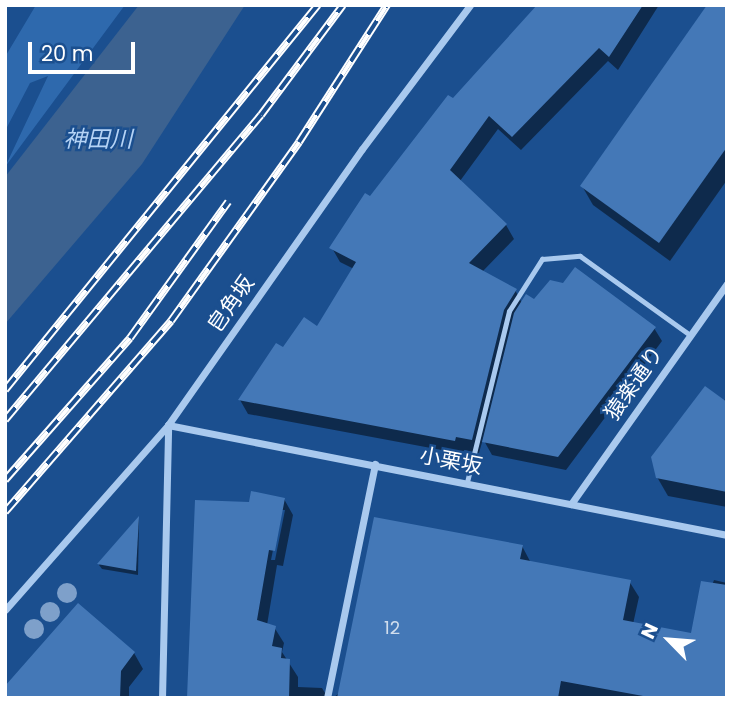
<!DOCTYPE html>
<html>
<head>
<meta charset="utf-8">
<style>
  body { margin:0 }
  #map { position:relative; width:732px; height:703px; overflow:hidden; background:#1b4f8f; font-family:Poppins,"Noto Sans JP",sans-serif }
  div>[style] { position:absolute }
  .green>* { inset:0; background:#2e69ad }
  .water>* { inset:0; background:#3c6290 }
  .shadow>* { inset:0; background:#0007 }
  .building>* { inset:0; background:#4478b7 }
  .lane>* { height:5px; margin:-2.5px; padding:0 2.5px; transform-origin:2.5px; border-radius:2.5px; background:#a9c9ee }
  .street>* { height:7px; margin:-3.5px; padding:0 3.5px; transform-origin:3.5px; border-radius:3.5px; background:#a9c9ee }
  .rail>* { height:8px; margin-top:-4px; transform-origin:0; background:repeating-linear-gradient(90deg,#1b4f8f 0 16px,#fff 0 32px); box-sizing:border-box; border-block:2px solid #fff }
  .trees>* { width:20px; height:20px; margin:-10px; border-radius:50%; background:#7ea0ca }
  span { translate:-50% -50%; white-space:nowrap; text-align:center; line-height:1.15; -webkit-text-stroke:5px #1b4f8f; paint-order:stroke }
  .number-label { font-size:18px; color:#d0dded }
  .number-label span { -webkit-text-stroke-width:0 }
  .street-label { font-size:21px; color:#fff }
  .water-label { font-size:23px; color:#b5d3f5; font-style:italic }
  .frame { position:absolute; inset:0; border:7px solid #fff; pointer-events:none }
  .north { position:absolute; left:634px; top:605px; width:70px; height:70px; -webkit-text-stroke:5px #1b4f8f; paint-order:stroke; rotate:295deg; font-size:19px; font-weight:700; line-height:28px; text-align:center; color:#fff }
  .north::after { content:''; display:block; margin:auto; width:24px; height:32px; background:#fff; clip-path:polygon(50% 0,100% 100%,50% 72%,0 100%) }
  .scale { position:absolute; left:28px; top:42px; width:107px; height:32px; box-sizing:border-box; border:4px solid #fff; border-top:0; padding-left:9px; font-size:21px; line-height:24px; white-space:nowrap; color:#fff; -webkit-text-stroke:5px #1b4f8f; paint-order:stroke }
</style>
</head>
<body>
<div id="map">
  <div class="green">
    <div style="clip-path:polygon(36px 5px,125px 5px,5px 167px,48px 76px,30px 83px,5px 131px,5px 57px)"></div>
  </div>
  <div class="water">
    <div style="clip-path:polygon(139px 5px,245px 5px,142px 164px,5px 324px,5px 177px)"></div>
  </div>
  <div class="shadow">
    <div style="clip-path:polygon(540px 5px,659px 5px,618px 70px,608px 61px,521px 150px,498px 129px,460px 181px,506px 225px,514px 239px,482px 272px,515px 290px,522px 303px,534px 301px,654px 328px,662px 341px,566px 470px,492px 455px,483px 439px,479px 453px,464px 450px,463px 454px,248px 414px,240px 400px,284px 349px,317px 328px,354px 269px,340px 262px,332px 248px,453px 101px)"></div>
    <div style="clip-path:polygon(727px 5px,727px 180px,670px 261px,593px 205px,582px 186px)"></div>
    <div style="clip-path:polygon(727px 397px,727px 507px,668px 496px,657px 477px)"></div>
    <div style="clip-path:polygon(evenodd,284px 499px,293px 515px,283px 566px,277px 565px,267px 625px,274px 627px,284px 643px,282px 652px,298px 677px,298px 687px,322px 688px,328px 698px,188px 698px,250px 504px,284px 499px,281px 510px,285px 510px,275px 560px,271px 560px,281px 510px)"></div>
    <div style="clip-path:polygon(139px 519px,138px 575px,102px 569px,99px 565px)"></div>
    <div style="clip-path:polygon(522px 546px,531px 563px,629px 581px,639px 597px,633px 624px,693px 635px,714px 580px,727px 583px,727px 698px,333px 698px)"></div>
    <div style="clip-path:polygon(134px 653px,143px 669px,129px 687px,129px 698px,5px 698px)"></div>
  </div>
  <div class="building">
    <div style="clip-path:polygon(537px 5px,643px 5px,609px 57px,599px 48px,512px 137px,489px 116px,450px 170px,507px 224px,469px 263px,517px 289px,504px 310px,472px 440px,456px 437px,455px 441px,238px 400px,276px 343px,283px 347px,304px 317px,317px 326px,356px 262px,329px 248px,365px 193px,370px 196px,448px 95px,453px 98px)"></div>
    <div style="clip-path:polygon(707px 5px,727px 5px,727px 147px,659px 243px,580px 186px)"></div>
    <div style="clip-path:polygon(575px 267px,656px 327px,558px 457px,482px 442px,514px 313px,526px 294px,534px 299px,550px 280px,563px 283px)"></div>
    <div style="clip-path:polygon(705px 386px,727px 402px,727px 492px,656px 478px,651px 457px)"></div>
    <div style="clip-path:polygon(251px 491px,285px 498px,275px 551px,269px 550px,257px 620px,276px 626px,272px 646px,282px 648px,281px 658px,290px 659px,289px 698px,187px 698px,195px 500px,249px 502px)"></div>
    <div style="clip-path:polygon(139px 516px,136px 571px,97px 564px)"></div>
    <div style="clip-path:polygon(374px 517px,523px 545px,520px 559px,631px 580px,623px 620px,691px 633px,701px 581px,727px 585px,727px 698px,654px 698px,561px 681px,558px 698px,337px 698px)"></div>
    <div style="clip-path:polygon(78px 603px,135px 652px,121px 671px,120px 698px,5px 698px,5px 686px)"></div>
  </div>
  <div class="lane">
    <div style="left:467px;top:482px;width:176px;rotate:-76.2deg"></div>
    <div style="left:509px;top:311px;width:62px;rotate:-57.6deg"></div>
    <div style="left:542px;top:259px;width:38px;rotate:-5deg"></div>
    <div style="left:580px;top:256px;width:135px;rotate:35.7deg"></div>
  </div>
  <div class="street">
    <div style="left:571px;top:504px;width:270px;rotate:-54.7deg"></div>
    <div style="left:5px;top:610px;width:247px;rotate:-48.6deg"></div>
    <div style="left:168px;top:425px;width:337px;rotate:-54.9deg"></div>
    <div style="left:362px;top:149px;width:180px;rotate:-53.1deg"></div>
    <div style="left:162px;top:698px;width:273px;rotate:-88.7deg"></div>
    <div style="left:168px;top:425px;width:570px;rotate:11.13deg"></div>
    <div style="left:327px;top:698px;width:239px;rotate:-78.4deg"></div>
  </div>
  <div class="rail">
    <div style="left:5px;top:390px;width:496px;rotate:-50.9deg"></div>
    <div style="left:5px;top:420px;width:398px;rotate:-50deg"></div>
    <div style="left:261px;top:115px;width:137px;rotate:-53.3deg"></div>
    <div style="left:5px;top:480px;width:189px;rotate:-48.6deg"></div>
    <div style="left:130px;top:338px;width:168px;rotate:-54.2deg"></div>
    <div style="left:5px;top:512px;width:253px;rotate:-49deg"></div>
    <div style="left:171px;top:321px;width:220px;rotate:-54.4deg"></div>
    <div style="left:299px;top:142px;width:163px;rotate:-57.3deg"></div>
  </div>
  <div class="trees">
    <div style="left:67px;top:593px"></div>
    <div style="left:50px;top:612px"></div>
    <div style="left:34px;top:629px"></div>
  </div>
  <div class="number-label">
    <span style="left:392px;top:628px">12</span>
  </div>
  <div class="street-label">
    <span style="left:231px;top:304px;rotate:-55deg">皀角坂</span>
    <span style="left:634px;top:383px;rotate:-55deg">猿楽通り</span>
    <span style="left:451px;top:461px;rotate:11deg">小栗坂</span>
  </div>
  <div class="water-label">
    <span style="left:98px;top:139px">神田川</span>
  </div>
  <div class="frame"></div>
  <div class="north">N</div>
  <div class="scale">20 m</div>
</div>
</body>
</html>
